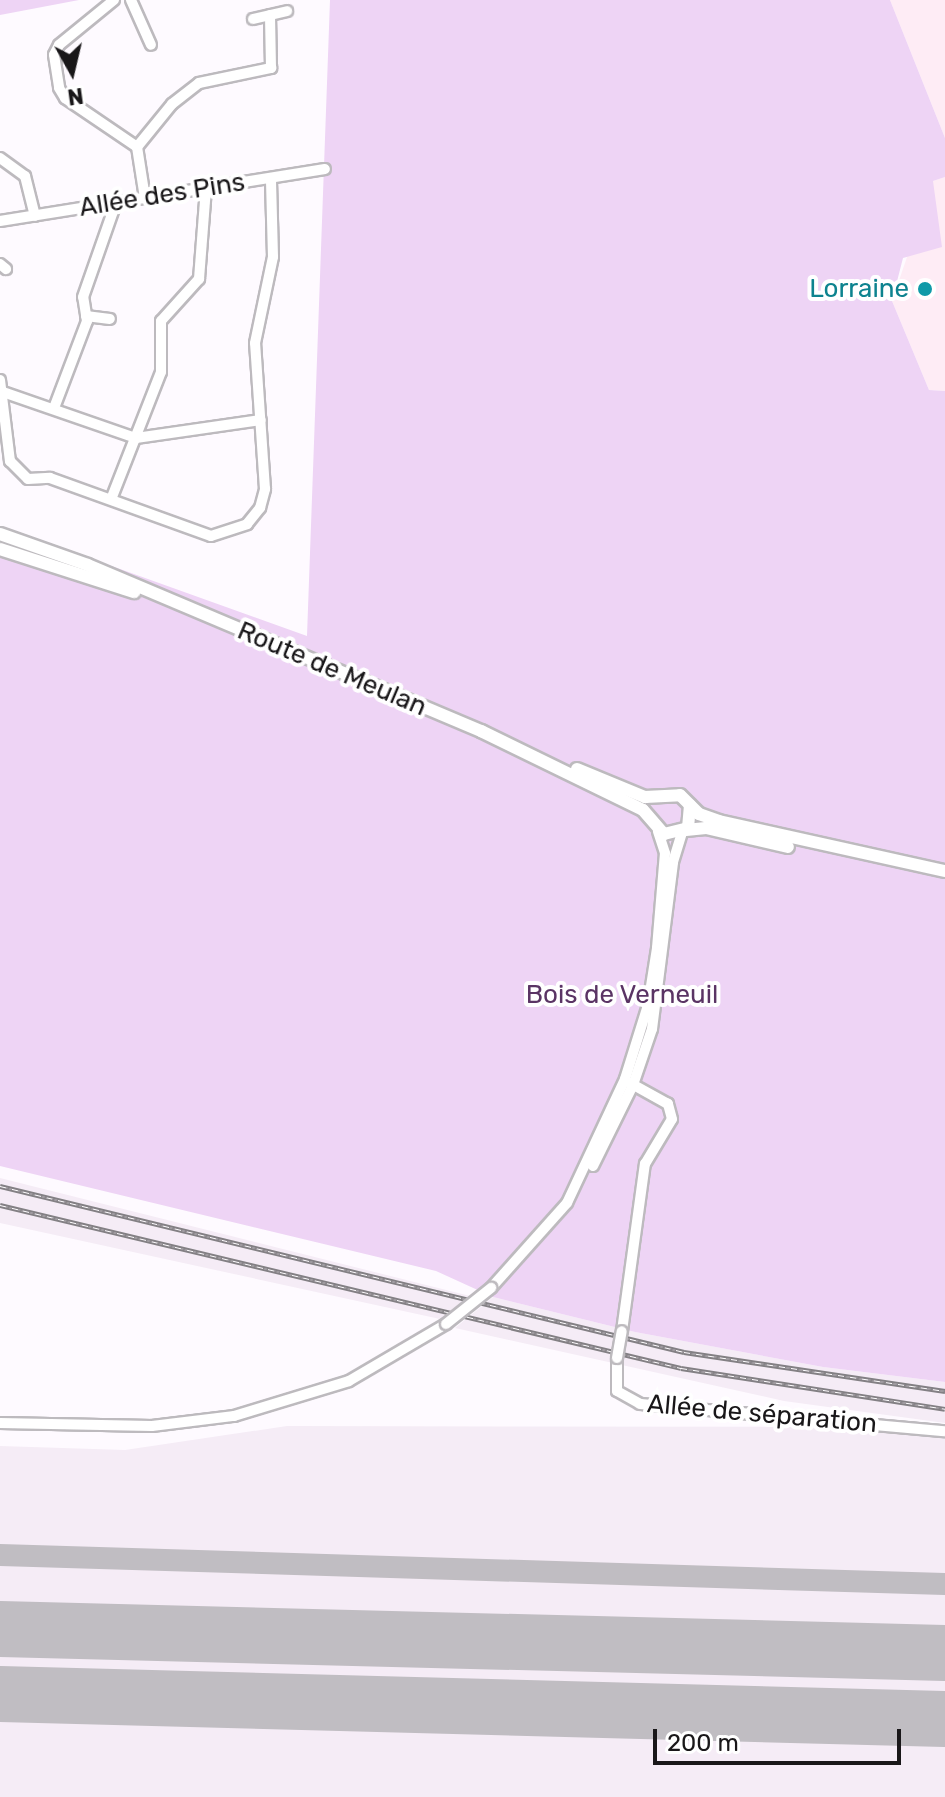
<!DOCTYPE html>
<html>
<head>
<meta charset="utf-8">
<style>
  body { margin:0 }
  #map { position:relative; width:945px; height:1797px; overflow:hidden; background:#fefaff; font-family:Rubik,sans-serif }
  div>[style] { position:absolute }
  .built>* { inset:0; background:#f5ecf6 }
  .medical>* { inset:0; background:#feecf5 }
  .green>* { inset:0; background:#eed4f5 }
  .taxiway>* { height:22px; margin:-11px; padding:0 11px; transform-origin:11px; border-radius:11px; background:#c0bdc2 }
  .runway>* { height:56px; margin:-28px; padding:0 28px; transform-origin:28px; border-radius:28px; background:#c0bdc2 }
  .roads { filter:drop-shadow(2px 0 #bdbabe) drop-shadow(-2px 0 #bdbabe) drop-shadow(0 2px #bdbabe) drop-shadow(0 -2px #bdbabe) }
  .minor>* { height:10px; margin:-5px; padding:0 5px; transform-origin:5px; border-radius:5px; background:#fff }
  .major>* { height:12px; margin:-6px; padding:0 6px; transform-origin:6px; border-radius:6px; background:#fff }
  .rail>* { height:5px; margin-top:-2.5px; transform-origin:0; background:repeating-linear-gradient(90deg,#fff 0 6px,#838084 0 12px); box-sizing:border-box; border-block:2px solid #838084 }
  .bridges { filter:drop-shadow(2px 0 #bdbabe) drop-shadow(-2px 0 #bdbabe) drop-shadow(0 2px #bdbabe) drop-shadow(0 -2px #bdbabe) }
  .minor-bridge>* { height:10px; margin:-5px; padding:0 5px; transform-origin:5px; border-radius:5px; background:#fff }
  .dots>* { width:22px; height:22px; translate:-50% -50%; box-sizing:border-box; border:4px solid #fff; border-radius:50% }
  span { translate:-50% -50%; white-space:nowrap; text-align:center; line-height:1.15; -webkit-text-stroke:8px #fff; paint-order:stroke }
  .street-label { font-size:26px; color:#191719 }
  .culture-label { font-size:26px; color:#0d838f }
  .right { translate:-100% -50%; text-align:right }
  .park-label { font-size:26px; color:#5a3464 }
  .north { position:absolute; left:32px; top:32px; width:80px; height:80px; -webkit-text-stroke:6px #fff; paint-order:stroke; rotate:172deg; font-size:22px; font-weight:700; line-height:32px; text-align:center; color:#191719 }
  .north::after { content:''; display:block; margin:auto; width:28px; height:36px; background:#191719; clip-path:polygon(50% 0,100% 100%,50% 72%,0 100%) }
  .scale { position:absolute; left:653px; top:1729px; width:248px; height:36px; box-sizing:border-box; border:4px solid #191719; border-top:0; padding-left:10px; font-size:24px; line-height:28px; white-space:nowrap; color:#191719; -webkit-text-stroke:6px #fff; paint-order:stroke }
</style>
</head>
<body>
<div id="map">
  <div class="built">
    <div style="clip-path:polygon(0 1178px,4px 1179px,470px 1296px,440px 1319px,0 1223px)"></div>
    <div style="clip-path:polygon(493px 1297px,635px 1332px,823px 1367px,945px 1382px,945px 1423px,784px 1401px,455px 1328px)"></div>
    <div style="clip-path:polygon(287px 1426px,836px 1427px,945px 1434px,945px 1797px,0 1797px,0 1446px,125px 1450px)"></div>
  </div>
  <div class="medical">
    <div style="clip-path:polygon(890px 0,945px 0,945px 138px)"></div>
    <div style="clip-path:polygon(945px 177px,945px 391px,929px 390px,892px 301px,933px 181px)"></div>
  </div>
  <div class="green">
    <div style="clip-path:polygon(0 0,79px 0,0 15px)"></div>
    <div style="clip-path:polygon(330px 0,890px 0,945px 138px,945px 177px,933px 181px,942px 247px,903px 258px,892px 301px,929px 390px,945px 391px,945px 1382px,823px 1367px,635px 1332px,493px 1297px,436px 1271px,0 1166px,0 526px,307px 636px)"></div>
  </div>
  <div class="taxiway">
    <div style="left:0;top:1555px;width:945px;rotate:1.76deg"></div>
  </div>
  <div class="runway">
    <div style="left:0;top:1629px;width:945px;rotate:1.45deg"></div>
    <div style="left:0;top:1694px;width:945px;rotate:1.52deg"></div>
  </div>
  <div class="roads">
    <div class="minor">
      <div style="left:114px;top:0;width:71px;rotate:140.7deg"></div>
      <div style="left:59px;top:45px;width:11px;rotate:117deg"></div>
      <div style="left:54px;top:55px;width:33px;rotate:81deg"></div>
      <div style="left:59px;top:88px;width:12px;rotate:59deg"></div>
      <div style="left:65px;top:98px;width:87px;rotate:34.2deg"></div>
      <div style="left:131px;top:0;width:49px;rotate:66deg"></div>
      <div style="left:253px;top:19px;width:35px;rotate:-13deg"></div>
      <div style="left:0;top:158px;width:31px;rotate:36deg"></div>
      <div style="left:25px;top:176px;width:41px;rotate:76deg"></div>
      <div style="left:145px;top:198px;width:52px;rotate:-98.9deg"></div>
      <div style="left:137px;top:147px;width:55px;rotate:-50.9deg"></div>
      <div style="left:172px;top:104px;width:34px;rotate:-38deg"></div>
      <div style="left:199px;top:83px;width:74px;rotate:-11.8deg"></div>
      <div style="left:271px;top:68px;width:53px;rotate:-91.1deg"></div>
      <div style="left:0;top:221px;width:329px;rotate:-9.1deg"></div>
      <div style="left:0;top:264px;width:8px;rotate:40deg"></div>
      <div style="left:86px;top:316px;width:24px;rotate:7deg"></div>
      <div style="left:0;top:380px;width:82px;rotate:83deg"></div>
      <div style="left:10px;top:461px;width:25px;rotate:45deg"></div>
      <div style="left:28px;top:479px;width:22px;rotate:-3deg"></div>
      <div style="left:50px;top:478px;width:171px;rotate:19.8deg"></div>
      <div style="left:211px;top:536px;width:38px;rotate:-18deg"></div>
      <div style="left:247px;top:524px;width:21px;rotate:-51deg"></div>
      <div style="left:260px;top:508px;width:20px;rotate:-75deg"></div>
      <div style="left:265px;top:489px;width:146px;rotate:-93.9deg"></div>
      <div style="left:255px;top:343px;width:88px;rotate:-78.2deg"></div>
      <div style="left:273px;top:257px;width:79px;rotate:-91.5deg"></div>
      <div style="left:0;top:391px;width:144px;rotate:19.1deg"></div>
      <div style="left:136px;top:438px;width:126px;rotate:-8.2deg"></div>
      <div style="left:54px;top:408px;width:93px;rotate:-69.2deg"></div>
      <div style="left:87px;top:321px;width:24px;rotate:-99deg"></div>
      <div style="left:83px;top:297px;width:100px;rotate:-70.7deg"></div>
      <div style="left:112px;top:497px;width:134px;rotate:-68.6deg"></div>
      <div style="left:161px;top:372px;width:51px;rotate:-90deg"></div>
      <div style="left:161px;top:321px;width:57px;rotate:-47.9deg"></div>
      <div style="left:199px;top:279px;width:91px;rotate:-85.6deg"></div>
      <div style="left:593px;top:1166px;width:90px;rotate:-63.7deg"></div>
      <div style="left:633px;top:1085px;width:59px;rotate:-71.3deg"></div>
      <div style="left:652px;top:1029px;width:168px;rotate:-82.8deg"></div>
      <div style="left:673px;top:862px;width:30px;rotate:-73deg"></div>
      <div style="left:491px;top:1288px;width:114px;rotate:-48.2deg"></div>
      <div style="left:567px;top:1203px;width:137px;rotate:-64.9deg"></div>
      <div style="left:625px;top:1079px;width:77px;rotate:-72.7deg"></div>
      <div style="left:648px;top:1005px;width:58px;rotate:-81deg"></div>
      <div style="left:657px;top:948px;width:95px;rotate:-85.2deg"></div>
      <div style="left:665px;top:853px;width:23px;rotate:-108deg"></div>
      <div style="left:622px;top:1331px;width:169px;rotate:-82.2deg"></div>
      <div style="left:645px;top:1164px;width:52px;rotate:-59deg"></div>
      <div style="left:672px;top:1119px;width:16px;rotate:-105deg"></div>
      <div style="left:668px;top:1104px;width:43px;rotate:-151.1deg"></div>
      <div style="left:617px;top:1358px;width:33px;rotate:90deg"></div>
      <div style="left:617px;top:1391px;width:26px;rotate:29deg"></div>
      <div style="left:640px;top:1404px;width:306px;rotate:5.1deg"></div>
      <div style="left:0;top:1423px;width:152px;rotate:1.1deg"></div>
      <div style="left:152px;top:1426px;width:83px;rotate:-7deg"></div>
      <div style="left:234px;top:1416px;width:120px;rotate:-16.9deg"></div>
      <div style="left:349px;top:1381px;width:113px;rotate:-30.4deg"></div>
    </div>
    <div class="major">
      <div style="left:0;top:534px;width:93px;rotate:19.4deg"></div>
      <div style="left:88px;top:565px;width:427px;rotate:22.9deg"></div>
      <div style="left:481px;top:731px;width:180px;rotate:26deg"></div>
      <div style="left:643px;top:810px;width:32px;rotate:49deg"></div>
      <div style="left:664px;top:834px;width:25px;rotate:-14deg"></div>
      <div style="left:688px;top:828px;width:23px;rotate:-85deg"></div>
      <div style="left:0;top:549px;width:141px;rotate:17.8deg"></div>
      <div style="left:577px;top:769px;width:74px;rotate:22.4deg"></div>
      <div style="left:645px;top:797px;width:35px;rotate:-3deg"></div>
      <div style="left:680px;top:795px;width:27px;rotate:45deg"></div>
      <div style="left:699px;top:814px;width:21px;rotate:19deg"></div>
      <div style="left:719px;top:821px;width:231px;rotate:12.5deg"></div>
      <div style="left:686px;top:830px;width:20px;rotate:-6deg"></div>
      <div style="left:706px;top:828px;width:84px;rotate:13deg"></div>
    </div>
  </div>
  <div class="rail">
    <div style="left:0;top:1186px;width:704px;rotate:13.64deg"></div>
    <div style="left:684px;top:1352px;width:264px;rotate:8.5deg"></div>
    <div style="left:0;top:1205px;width:700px;rotate:13.46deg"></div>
    <div style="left:681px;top:1368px;width:267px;rotate:8.8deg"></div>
  </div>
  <div class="bridges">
    <div class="minor-bridge">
      <div style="left:446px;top:1324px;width:58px;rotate:-38.7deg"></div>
      <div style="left:617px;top:1358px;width:27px;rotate:-80deg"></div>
    </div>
  </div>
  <div class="dots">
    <div style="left:925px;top:289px;background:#0f9aa8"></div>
  </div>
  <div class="street-label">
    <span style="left:162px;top:195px;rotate:-9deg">Allée des Pins</span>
    <span style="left:332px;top:669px;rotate:23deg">Route de Meulan</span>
    <span style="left:762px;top:1414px;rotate:5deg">Allée de séparation</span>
  </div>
  <div class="culture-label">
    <span class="right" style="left:909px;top:289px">Lorraine</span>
  </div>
  <div class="park-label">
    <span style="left:622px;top:995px">Bois de Verneuil</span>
  </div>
  <div class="north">N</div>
  <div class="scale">200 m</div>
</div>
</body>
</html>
